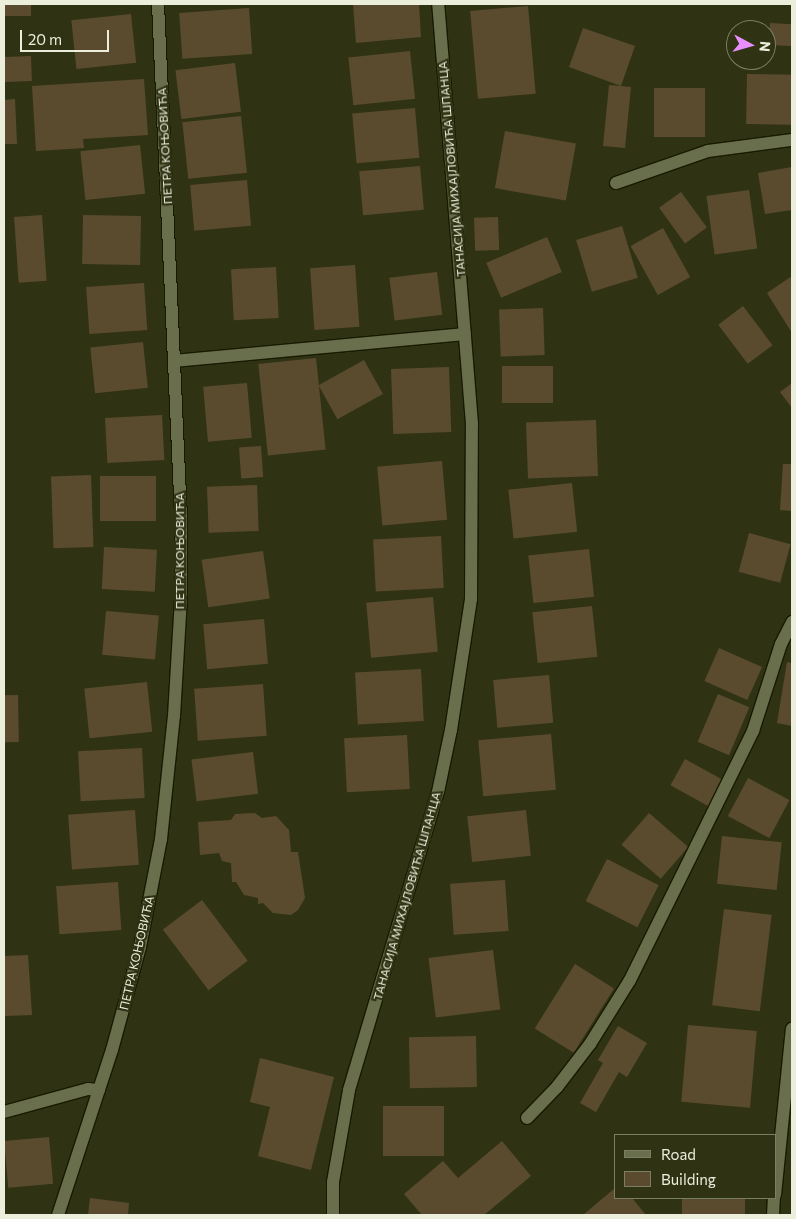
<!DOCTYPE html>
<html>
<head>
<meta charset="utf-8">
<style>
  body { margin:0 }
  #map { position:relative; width:796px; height:1219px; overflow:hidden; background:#2f3314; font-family:Commissioner,sans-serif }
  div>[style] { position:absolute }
  .building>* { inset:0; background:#5b4b2e; transform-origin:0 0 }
  .roads { filter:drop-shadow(1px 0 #181a00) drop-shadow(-1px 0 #181a00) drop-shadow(0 1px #181a00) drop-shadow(0 -1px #181a00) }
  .minor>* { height:12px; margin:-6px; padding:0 6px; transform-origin:6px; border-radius:6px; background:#696e4d }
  span { translate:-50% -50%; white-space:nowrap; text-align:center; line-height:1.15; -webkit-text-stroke:4.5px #2f3314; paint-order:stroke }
  .street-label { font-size:12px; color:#ebeedb }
  .frame { position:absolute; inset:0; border:5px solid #ebeedb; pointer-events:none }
  .legend { position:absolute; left:614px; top:1134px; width:162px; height:65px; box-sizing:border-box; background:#2f3314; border:1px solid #7a7e64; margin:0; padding:6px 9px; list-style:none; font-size:15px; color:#ebeedb }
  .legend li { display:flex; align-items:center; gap:10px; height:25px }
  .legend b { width:25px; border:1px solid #7a7e64 }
  .north { position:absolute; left:726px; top:20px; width:50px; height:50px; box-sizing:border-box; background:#2f3314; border:1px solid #7a7e64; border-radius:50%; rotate:96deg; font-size:14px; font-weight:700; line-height:20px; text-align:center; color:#ebeedb }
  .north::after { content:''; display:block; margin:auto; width:18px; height:22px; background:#e98efe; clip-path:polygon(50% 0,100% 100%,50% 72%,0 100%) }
  .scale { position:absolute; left:20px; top:30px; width:89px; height:22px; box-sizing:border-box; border:2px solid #ebeedb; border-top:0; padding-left:6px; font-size:15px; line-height:18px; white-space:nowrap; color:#ebeedb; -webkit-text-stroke:4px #2f3314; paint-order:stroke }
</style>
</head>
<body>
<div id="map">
  <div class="building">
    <div style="left:4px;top:4px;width:27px;height:12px"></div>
    <div style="clip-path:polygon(353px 4px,419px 4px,421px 37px,356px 43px)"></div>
    <div style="left:528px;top:6px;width:88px;height:58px;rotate:85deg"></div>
    <div style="left:249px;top:8px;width:46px;height:70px;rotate:86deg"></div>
    <div style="left:131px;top:14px;width:49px;height:60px;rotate:84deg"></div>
    <div style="left:770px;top:23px;width:22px;height:22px;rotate:3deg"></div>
    <div style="clip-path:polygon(583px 28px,635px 46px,621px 86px,631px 87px,625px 148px,603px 146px,609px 85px,621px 86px,569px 67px)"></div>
    <div style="left:410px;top:51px;width:48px;height:62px;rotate:84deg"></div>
    <div style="left:31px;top:56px;width:25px;height:27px;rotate:88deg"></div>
    <div style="left:235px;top:63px;width:49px;height:60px;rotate:83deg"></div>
    <div style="left:747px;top:74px;width:45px;height:50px;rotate:1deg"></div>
    <div style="clip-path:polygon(144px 79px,148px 135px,83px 139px,84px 148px,36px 151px,32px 86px)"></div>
    <div style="left:654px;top:88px;width:51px;height:49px"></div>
    <div style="clip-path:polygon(15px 99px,17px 144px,4px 144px,4px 100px)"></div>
    <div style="left:415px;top:108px;width:50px;height:63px;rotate:85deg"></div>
    <div style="left:241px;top:116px;width:57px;height:59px;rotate:84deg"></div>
    <div style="left:505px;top:131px;width:72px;height:58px;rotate:10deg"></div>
    <div style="left:140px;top:145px;width:49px;height:60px;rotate:84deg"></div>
    <div style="left:420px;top:166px;width:44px;height:61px;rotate:85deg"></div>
    <div style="clip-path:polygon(792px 167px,792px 210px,765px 214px,758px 173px)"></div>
    <div style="left:247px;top:180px;width:46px;height:57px;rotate:85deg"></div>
    <div style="left:749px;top:190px;width:59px;height:43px;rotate:82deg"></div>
    <div style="left:681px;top:192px;width:44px;height:27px;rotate:54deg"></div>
    <div style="left:42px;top:215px;width:66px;height:28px;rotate:86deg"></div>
    <div style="left:83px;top:215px;width:58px;height:49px;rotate:1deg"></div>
    <div style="left:498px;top:217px;width:33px;height:24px;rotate:88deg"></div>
    <div style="left:622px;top:226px;width:54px;height:48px;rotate:73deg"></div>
    <div style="left:663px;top:228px;width:56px;height:37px;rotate:61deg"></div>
    <div style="left:547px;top:237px;width:38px;height:66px;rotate:67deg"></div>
    <div style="left:355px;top:265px;width:62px;height:45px;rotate:86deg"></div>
    <div style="left:276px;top:267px;width:51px;height:45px;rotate:87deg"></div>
    <div style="left:437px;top:272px;width:43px;height:48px;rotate:83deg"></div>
    <div style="clip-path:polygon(792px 276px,792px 333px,767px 293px)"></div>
    <div style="left:144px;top:283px;width:47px;height:58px;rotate:86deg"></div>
    <div style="left:743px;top:306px;width:49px;height:31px;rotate:53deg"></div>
    <div style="left:543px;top:308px;width:47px;height:44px;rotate:88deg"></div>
    <div style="left:143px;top:342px;width:46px;height:53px;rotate:84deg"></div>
    <div style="left:316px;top:358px;width:92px;height:58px;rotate:84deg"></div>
    <div style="left:364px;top:360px;width:39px;height:52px;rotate:61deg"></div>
    <div style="left:502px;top:366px;width:51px;height:37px"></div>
    <div style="left:449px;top:367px;width:65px;height:58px;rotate:88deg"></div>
    <div style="left:247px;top:383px;width:55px;height:44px;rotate:85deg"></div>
    <div style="clip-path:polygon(792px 383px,792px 408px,780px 392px)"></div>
    <div style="left:162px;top:415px;width:45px;height:57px;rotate:87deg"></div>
    <div style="left:596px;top:420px;width:56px;height:70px;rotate:88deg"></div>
    <div style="left:261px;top:446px;width:31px;height:22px;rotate:86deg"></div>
    <div style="left:442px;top:461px;width:59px;height:65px;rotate:85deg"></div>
    <div style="clip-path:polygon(783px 464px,792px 464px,792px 511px,780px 510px)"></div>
    <div style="left:91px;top:475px;width:72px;height:40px;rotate:88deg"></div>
    <div style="left:156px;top:476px;width:45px;height:56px;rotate:90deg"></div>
    <div style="left:572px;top:483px;width:49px;height:64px;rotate:84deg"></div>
    <div style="left:257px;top:485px;width:46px;height:50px;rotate:88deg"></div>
    <div style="left:749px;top:533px;width:43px;height:40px;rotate:15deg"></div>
    <div style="left:441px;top:536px;width:52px;height:68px;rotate:87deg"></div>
    <div style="left:104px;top:547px;width:53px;height:42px;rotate:3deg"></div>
    <div style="left:589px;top:549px;width:48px;height:61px;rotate:84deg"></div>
    <div style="left:263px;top:551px;width:48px;height:62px;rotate:82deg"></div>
    <div style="left:433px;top:597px;width:55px;height:67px;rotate:85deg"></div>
    <div style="left:592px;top:606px;width:51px;height:60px;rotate:84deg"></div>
    <div style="left:106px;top:611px;width:53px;height:44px;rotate:5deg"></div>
    <div style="left:264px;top:619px;width:45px;height:61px;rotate:85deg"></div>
    <div style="left:719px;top:648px;width:47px;height:36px;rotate:24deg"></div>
    <div style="clip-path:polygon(787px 662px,792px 663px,792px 726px,777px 723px)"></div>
    <div style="left:421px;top:669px;width:52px;height:66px;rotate:87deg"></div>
    <div style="left:549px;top:675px;width:48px;height:56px;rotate:85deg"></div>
    <div style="left:147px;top:682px;width:50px;height:63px;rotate:84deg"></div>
    <div style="left:263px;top:684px;width:52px;height:69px;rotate:86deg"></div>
    <div style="left:718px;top:694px;width:34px;height:52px;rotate:23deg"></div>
    <div style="left:18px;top:695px;width:47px;height:14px;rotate:89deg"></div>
    <div style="left:551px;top:734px;width:56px;height:73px;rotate:85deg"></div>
    <div style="left:407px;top:735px;width:54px;height:63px;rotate:87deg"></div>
    <div style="left:142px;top:748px;width:50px;height:64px;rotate:87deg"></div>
    <div style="left:253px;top:752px;width:42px;height:62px;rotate:83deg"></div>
    <div style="left:685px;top:759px;width:43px;height:30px;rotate:29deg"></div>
    <div style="left:748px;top:778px;width:47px;height:43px;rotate:28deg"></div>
    <div style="left:135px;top:810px;width:55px;height:67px;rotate:86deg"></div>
    <div style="left:526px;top:810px;width:46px;height:59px;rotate:84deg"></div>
    <div style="clip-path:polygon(255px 813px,262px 818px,276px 816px,289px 830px,291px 852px,298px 852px,305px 898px,298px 910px,291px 915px,273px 913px,263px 903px,258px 904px,258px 898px,244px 895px,236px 882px,232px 882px,231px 863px,222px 861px,219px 853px,200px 855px,198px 822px,231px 820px,235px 814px)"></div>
    <div style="left:649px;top:813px;width:52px;height:42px;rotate:41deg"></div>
    <div style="left:722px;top:836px;width:60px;height:48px;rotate:6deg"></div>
    <div style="left:607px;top:859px;width:58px;height:47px;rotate:27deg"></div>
    <div style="left:505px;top:880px;width:51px;height:55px;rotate:86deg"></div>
    <div style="left:118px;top:882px;width:48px;height:62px;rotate:86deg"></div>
    <div style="left:202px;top:900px;width:76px;height:49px;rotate:53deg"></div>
    <div style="left:724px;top:909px;width:48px;height:97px;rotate:7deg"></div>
    <div style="left:493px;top:950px;width:60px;height:65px;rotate:83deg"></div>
    <div style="clip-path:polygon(28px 955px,32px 1015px,4px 1016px,4px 956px)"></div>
    <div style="left:575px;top:964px;width:46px;height:76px;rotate:32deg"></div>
    <div style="left:688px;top:1025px;width:69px;height:77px;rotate:5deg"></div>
    <div style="clip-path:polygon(618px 1026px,647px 1043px,627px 1077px,619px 1072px,596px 1112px,580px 1103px,603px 1063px,598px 1060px)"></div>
    <div style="left:476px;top:1036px;width:51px;height:67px;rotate:89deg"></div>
    <div style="clip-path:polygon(260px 1058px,334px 1077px,311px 1170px,258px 1156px,270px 1107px,250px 1102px)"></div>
    <div style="left:383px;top:1106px;width:61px;height:50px"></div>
    <div style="left:49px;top:1137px;width:47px;height:45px;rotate:85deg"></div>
    <div style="clip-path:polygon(502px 1141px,531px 1176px,484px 1215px,422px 1215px,404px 1194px,443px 1161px,458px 1178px)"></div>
    <div style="clip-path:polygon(615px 1188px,615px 1198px,632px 1198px,646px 1215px,583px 1215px)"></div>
    <div style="clip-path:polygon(90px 1198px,129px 1203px,128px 1215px,88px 1215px)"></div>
    <div style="left:682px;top:1198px;width:63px;height:16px"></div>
  </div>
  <div class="roads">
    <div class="minor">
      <div style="left:616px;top:183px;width:97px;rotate:-19.2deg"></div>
      <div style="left:708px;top:151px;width:85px;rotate:-7.5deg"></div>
      <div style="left:174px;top:361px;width:292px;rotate:-5.3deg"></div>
      <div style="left:4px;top:1112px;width:87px;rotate:-15.3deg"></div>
      <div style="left:88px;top:1089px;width:11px;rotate:5deg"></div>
      <div style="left:527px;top:1118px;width:43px;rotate:-45.9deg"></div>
      <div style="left:557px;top:1087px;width:54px;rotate:-52.5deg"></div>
      <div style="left:590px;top:1044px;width:75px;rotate:-58deg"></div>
      <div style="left:630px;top:980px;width:278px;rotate:-63.7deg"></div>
      <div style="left:753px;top:731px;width:91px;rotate:-72.2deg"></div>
      <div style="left:781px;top:644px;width:25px;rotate:-63deg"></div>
      <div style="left:775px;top:1195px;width:167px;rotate:-84.2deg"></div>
      <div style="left:58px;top:1215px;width:174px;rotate:-71.9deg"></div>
      <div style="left:112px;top:1050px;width:107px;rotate:-74.8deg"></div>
      <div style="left:140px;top:947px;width:110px;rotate:-79deg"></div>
      <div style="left:161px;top:839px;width:124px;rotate:-84deg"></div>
      <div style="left:174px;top:716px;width:119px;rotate:-86.6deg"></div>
      <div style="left:181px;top:597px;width:79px;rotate:-90deg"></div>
      <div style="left:181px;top:518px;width:515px;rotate:-92.56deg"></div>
      <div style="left:333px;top:1215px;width:33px;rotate:-90deg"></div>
      <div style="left:333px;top:1182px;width:93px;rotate:-80.1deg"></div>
      <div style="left:349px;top:1090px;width:311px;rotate:-73.4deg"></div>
      <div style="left:438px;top:792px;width:63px;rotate:-78.2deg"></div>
      <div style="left:451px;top:730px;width:133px;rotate:-81.3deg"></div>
      <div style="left:471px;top:599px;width:175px;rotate:-89.7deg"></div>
      <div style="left:472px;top:424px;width:421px;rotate:-94.6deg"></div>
      <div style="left:773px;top:1215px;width:17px;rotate:-87deg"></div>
    </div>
  </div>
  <div class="street-label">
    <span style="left:165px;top:146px;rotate:-93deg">ПЕТРА КОЊОВИЋА</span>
    <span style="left:452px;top:169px;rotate:-95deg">ТАНАСИЈА МИХАЈЛОВИЋА ШПАНЦА</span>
    <span style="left:180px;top:551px;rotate:-90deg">ПЕТРА КОЊОВИЋА</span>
    <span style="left:407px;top:896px;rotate:-74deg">ТАНАСИЈА МИХАЈЛОВИЋА ШПАНЦА</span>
    <span style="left:137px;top:953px;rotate:-77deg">ПЕТРА КОЊОВИЋА</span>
  </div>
  <div class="frame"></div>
  <ul class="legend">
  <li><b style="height:6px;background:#696e4d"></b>Road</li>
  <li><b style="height:14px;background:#5b4b2e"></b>Building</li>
  </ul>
  <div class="north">N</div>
  <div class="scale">20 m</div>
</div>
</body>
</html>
